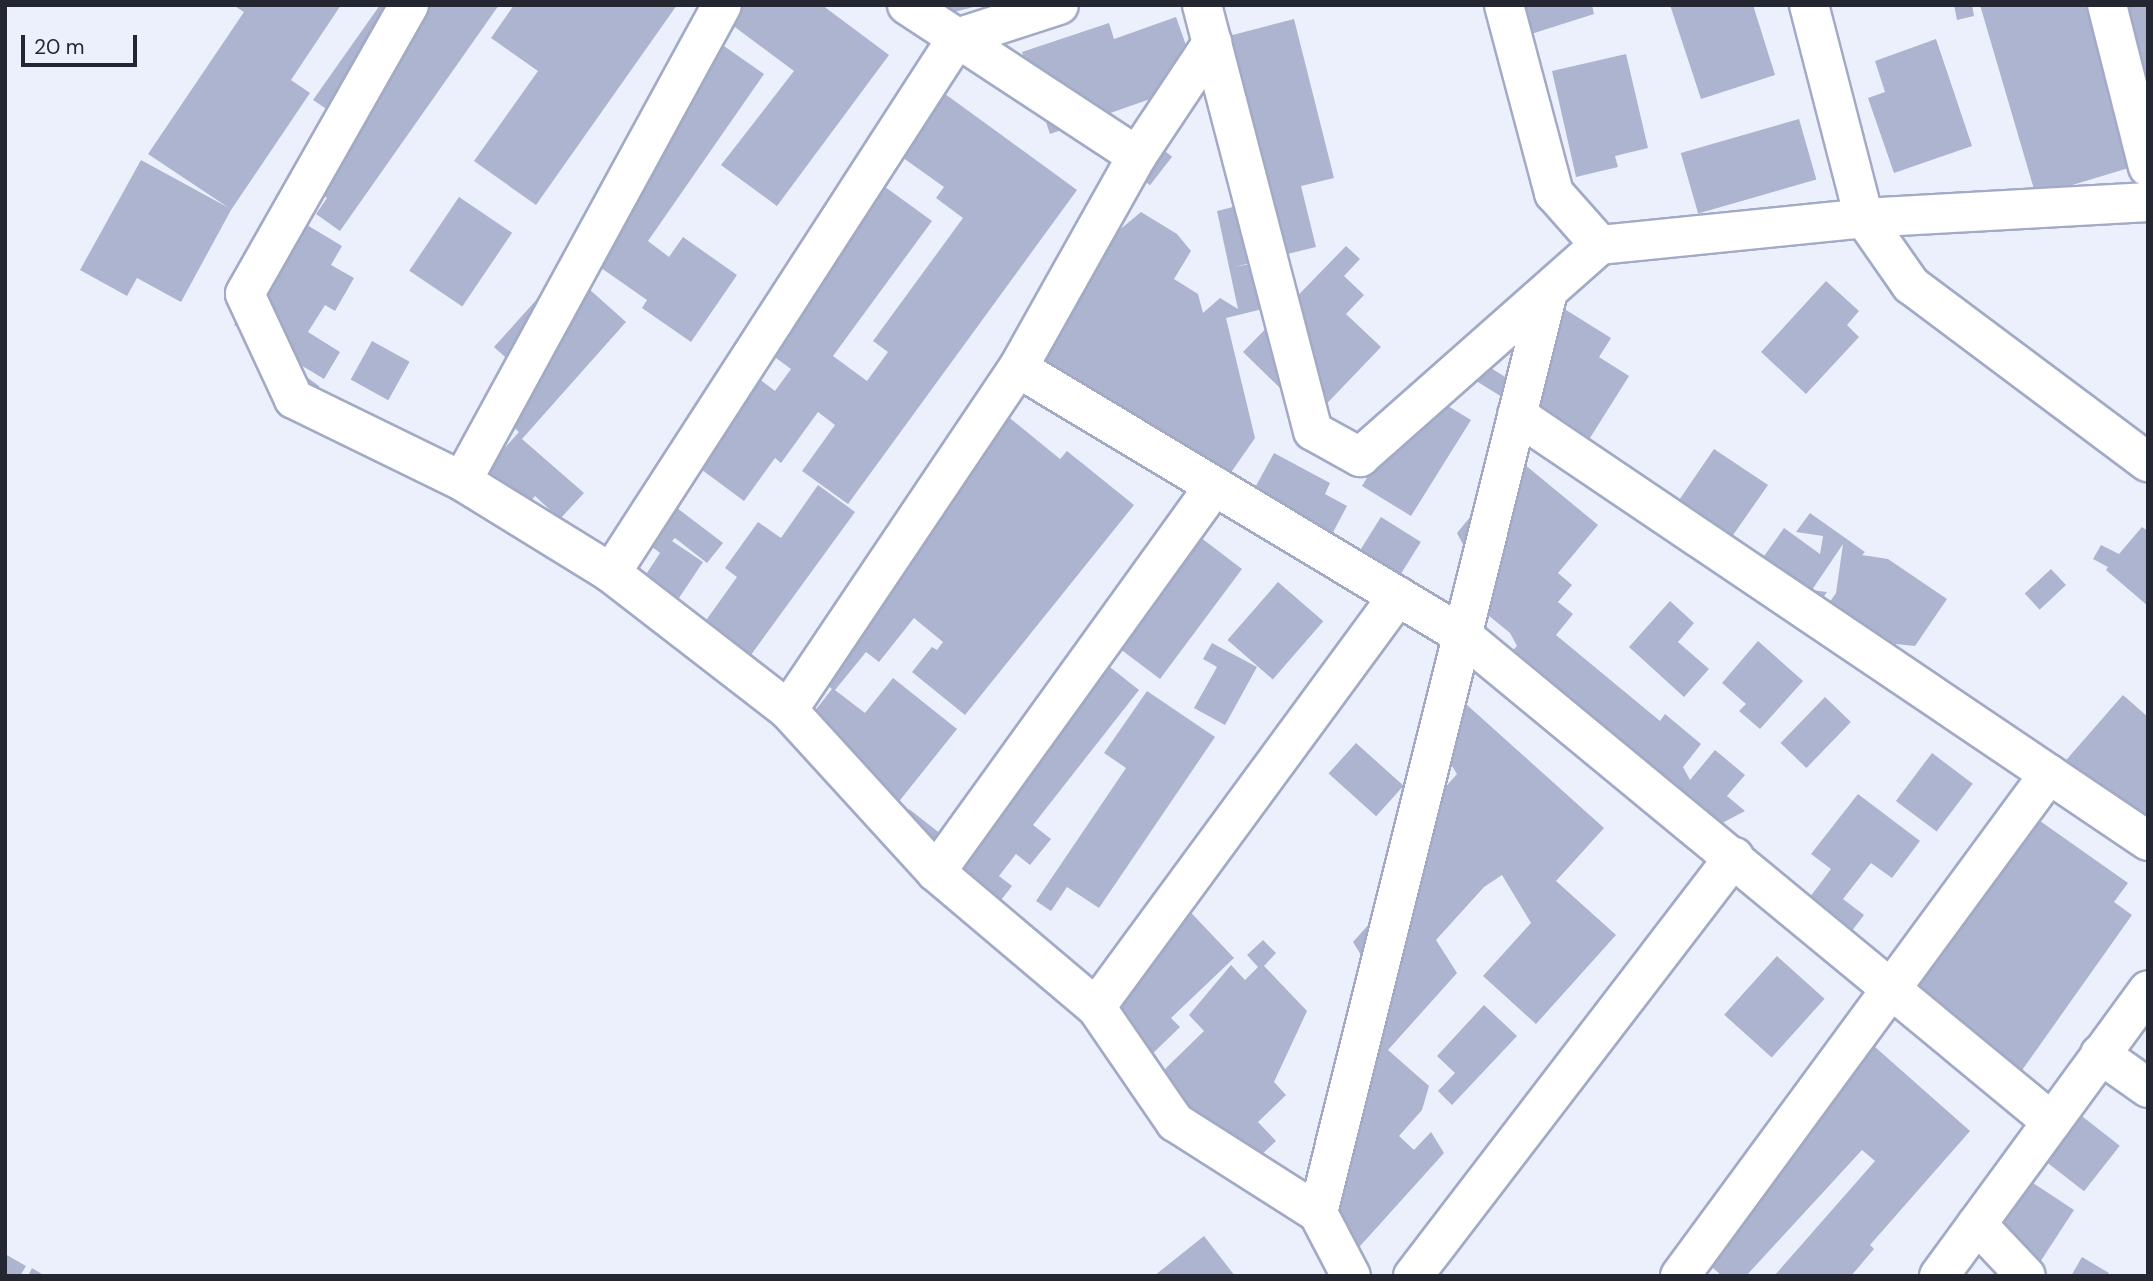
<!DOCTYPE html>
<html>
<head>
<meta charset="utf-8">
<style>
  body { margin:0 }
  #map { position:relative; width:2153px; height:1281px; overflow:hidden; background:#ecf0fc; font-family:"DM Sans",sans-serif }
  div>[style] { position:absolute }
  .building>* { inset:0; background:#acb4d0; transform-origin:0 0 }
  .roads { filter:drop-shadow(2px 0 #a2aac6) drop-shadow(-2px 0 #a2aac6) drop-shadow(0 2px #a2aac6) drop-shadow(0 -2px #a2aac6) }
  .minor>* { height:38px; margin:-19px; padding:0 19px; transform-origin:19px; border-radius:19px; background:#fff }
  span { translate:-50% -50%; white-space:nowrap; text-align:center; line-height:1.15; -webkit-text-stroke:5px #ecf0fc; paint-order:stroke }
  .frame { position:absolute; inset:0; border:7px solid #242732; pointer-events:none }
  .scale { position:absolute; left:21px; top:35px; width:116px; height:32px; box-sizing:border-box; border:4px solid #242732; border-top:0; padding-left:9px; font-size:21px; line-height:24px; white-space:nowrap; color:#242732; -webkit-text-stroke:5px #ecf0fc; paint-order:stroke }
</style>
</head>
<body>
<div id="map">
  <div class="building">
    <div style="clip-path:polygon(233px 5px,341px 5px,291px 80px,310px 93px,231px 210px,181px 302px,137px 278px,127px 296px,80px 270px,141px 160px,229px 208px,148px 154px,244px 12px)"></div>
    <div style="clip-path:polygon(380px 5px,499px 5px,340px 231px,316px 214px,327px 198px,319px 192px,340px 118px,313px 100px)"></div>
    <div style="clip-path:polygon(514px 5px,677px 5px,536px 205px,474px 161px,538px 71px,491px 38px)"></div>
    <div style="clip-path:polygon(728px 5px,822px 5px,889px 55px,777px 206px,721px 165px,794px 71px,720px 16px)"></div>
    <div style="clip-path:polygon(945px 5px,977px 5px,977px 6px,947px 14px)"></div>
    <div style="clip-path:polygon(1512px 5px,1592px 5px,1594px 14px,1522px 37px)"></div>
    <div style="clip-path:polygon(1670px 5px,1753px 5px,1775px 75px,1701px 99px)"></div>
    <div style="clip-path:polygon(1954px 5px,1972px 5px,1974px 16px,1957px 20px)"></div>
    <div style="clip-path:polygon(1980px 5px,2085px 5px,2132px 167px,2036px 196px)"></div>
    <div style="clip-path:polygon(2095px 5px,2148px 5px,2148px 76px,2125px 84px)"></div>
    <div style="clip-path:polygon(1176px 17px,1199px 82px,1050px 134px,1022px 52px,1109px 23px,1114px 39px)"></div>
    <div style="clip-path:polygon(1294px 19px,1334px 178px,1301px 186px,1316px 247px,1234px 267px,1281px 258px,1279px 305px,1226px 318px,1255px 438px,1216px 494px,1026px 381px,1111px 237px,1141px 212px,1177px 234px,1191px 251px,1174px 279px,1198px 294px,1203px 313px,1220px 298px,1238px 309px,1217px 211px,1233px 207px,1226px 175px,1238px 171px,1225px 37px)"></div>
    <div style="clip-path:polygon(711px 37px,764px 74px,648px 241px,669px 257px,683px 237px,737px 275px,691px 342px,642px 308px,647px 300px,584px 256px)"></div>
    <div style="clip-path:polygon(1936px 39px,1972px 146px,1894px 173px,1868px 98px,1885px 92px,1875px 61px)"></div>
    <div style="clip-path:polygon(1626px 54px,1648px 148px,1615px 156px,1618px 167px,1576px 177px,1552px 71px)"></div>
    <div style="clip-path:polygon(930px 83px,1077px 190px,848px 504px,802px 471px,835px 425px,818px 412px,781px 463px,775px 458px,744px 501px,694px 464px,757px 377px,775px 391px,791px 369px,750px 339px,870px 176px,932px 221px,833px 356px,867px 381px,888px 352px,873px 341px,963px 218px,936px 198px,944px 187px,885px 145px)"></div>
    <div style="left:1799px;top:119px;width:63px;height:123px;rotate:74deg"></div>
    <div style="left:1139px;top:131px;width:42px;height:36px;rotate:38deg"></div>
    <div style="left:459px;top:197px;width:64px;height:89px;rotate:34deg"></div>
    <div style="clip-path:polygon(282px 210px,342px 246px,331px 265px,354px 278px,335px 311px,325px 305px,308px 332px,340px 352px,324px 379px,234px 325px,264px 275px)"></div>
    <div style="clip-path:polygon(1346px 246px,1360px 259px,1344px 276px,1364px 295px,1346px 314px,1381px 347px,1312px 419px,1243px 352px)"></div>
    <div style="clip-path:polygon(579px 280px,626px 322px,522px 439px,584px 493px,560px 519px,535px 496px,521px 512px,480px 475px,519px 432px,487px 403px,517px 368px,494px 347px,546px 289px)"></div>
    <div style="clip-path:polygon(1826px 281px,1859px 311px,1847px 325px,1859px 337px,1806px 394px,1761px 352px)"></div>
    <div style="clip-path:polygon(1542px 295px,1611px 338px,1599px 357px,1629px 376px,1573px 465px,1533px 416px,1460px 371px,1470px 355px,1510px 380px)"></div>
    <div style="left:372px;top:341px;width:43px;height:44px;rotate:29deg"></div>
    <div style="left:304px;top:375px;width:19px;height:20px;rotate:36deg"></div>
    <div style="clip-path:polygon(1410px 383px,1471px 420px,1411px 516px,1362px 486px,1371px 471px,1359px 464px)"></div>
    <div style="clip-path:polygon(1000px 410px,1060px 459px,1067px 451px,1134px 505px,965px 715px,912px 672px,932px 647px,937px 650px,943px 642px,914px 618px,879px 662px,866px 652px,835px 690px,865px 713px,893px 678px,957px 729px,881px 824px,818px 775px,836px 753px,803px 726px,832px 689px,797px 662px)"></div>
    <div style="clip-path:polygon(1714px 449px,1768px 485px,1731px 538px,1762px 559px,1784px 528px,1820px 554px,1823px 536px,1796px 532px,1810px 513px,1865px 552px,1862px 555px,1888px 559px,1947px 599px,1915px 646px,1896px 644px,1875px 674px,1811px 629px,1836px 593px,1843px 544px,1812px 590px,1827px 592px,1813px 612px,1662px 525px)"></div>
    <div style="clip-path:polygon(1274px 453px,1330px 483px,1325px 494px,1347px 506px,1332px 534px,1303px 519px,1241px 513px)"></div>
    <div style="clip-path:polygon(1518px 459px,1598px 525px,1558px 573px,1572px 585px,1558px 602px,1573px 614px,1556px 635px,1660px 721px,1665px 714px,1701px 744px,1683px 767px,1690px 780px,1715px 750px,1745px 775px,1727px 796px,1745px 811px,1705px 832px,1510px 653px,1517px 646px,1510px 633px,1477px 606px,1470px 558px,1457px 533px)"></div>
    <div style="clip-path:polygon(818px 485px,855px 512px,748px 659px,702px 626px,737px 577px,725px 568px,758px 522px,781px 538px)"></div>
    <div style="clip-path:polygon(660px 495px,723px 543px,707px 563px,675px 538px,672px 541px,703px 562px,679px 598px,645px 576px,660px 553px,633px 532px)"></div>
    <div style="left:1381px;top:517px;width:47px;height:39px;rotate:32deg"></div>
    <div style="clip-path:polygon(1179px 521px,1242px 569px,1160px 679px,1107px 639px)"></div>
    <div style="clip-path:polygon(2142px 527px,2148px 531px,2148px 606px,2106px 570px,2108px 567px,2093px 559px,2101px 545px,2119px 554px)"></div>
    <div style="left:2051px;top:569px;width:22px;height:36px;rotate:47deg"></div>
    <div style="left:1278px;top:582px;width:60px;height:77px;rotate:41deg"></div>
    <div style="clip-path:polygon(1670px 601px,1694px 623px,1678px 642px,1709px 669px,1684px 697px,1629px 647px)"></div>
    <div style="clip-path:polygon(1758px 641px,1803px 681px,1760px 729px,1739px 711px,1746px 704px,1722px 683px)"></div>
    <div style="clip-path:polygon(1212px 643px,1257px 667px,1225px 725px,1194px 708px,1217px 667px,1203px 659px)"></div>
    <div style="clip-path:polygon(1087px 649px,1139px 690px,1033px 825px,1051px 839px,1030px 865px,1016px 854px,999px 876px,1012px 886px,987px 918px,886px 838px,909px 809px,941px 834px)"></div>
    <div style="clip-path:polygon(1147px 691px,1215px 737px,1099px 908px,1067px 887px,1051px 911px,1036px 901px,1126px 768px,1104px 753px)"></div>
    <div style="clip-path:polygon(1456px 695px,1604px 828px,1556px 881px,1616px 935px,1536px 1024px,1483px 976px,1531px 923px,1502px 875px,1484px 887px,1436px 940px,1457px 973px,1388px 1050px,1429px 1086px,1422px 1110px,1399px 1136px,1414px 1150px,1431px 1132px,1444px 1153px,1352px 1255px,1330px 1234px,1375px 978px,1353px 942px,1412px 876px,1393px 846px,1457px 774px,1421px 717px)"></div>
    <div style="clip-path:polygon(2123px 695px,2148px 717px,2148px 813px,2134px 829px,2061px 766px)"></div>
    <div style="left:1825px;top:697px;width:36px;height:64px;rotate:44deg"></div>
    <div style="left:1356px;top:743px;width:64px;height:41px;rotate:42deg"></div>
    <div style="left:1932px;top:753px;width:51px;height:60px;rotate:37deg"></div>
    <div style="clip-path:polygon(1858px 794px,1920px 841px,1892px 878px,1871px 863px,1843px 899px,1864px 915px,1838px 949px,1795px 917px,1831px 869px,1811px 854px)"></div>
    <div style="clip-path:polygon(2033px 816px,2128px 883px,2114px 902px,2132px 915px,2008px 1090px,1875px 992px)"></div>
    <div style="clip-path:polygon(1178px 899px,1234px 958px,1171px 1018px,1180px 1027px,1145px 1061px,1080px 994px)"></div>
    <div style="clip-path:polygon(1263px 940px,1276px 953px,1264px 966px,1307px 1011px,1274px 1082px,1286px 1095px,1258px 1122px,1276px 1141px,1243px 1172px,1148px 1104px,1166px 1068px,1204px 1031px,1189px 1015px,1231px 965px,1245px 980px,1258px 967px,1247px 955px)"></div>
    <div style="left:1777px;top:956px;width:64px;height:79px;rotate:42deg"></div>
    <div style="clip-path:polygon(1484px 1005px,1517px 1036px,1452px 1105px,1438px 1091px,1455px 1073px,1437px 1056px)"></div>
    <div style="clip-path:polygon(1866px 1039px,1970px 1131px,1870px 1245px,1874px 1249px,1851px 1276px,1774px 1276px,1875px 1161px,1862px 1150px,1746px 1276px,1722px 1276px,1686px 1244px)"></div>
    <div style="left:2078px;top:1113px;width:53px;height:58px;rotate:38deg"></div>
    <div style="clip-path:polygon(2015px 1171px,2074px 1210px,2031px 1276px,2009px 1276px,1965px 1247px)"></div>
    <div style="clip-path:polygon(1204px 1236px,1235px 1276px,1154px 1276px)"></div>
    <div style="clip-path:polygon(5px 1254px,26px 1266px,20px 1276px,5px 1276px)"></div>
    <div style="clip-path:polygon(2082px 1257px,2109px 1273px,2107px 1276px,2071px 1276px)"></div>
    <div style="clip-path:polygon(32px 1268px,45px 1276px,28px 1276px)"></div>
  </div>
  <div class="roads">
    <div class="minor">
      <div style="left:409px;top:5px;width:332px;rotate:119.6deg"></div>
      <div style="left:245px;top:294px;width:116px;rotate:65deg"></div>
      <div style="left:294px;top:399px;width:187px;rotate:26deg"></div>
      <div style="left:462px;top:481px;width:175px;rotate:31.7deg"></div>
      <div style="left:611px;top:573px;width:224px;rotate:37.7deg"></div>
      <div style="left:788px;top:710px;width:219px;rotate:47.6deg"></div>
      <div style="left:936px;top:872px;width:209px;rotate:40.2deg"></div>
      <div style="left:1096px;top:1007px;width:140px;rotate:55.5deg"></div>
      <div style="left:1175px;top:1122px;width:169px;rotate:32.5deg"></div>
      <div style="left:1318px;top:1213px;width:71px;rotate:62.4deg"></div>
      <div style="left:907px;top:5px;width:275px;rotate:33.3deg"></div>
      <div style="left:1202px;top:5px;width:440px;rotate:75.4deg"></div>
      <div style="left:1313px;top:431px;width:54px;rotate:29deg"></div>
      <div style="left:1360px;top:457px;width:320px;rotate:-41.5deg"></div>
      <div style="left:1504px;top:5px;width:195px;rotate:75.1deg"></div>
      <div style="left:1554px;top:193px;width:69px;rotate:48.5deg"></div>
      <div style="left:1600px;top:245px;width:265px;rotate:-5.8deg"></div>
      <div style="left:1864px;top:218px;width:284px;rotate:-3.2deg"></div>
      <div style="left:1809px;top:5px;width:220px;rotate:75.5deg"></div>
      <div style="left:1864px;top:218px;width:82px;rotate:55deg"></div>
      <div style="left:1911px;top:285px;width:296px;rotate:36.8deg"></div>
      <div style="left:2107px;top:5px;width:167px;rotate:75.8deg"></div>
      <div style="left:1018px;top:368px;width:518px;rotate:31.02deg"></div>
      <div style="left:1462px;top:635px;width:765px;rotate:39.54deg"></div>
      <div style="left:1517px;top:415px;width:761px;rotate:34.02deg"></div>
      <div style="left:462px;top:481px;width:542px;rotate:-61.36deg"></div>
      <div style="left:611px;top:573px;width:637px;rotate:-57.11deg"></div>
      <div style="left:957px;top:38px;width:107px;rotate:-17.9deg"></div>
      <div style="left:788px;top:710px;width:412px;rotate:-56.1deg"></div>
      <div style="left:1018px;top:368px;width:243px;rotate:-60.7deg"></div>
      <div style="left:1137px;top:156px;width:136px;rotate:-56.4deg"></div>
      <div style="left:936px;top:872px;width:476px;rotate:-54.2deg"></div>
      <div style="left:1096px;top:1007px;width:510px;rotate:-53.69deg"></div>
      <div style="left:2100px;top:1054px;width:59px;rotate:35.3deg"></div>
      <div style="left:1318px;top:1213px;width:949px;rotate:-75.98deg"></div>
      <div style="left:1977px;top:1224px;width:71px;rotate:46.7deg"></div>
      <div style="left:1413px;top:1276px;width:528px;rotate:-52.54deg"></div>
      <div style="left:1680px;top:1276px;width:623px;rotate:-53.68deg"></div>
      <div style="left:1939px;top:1276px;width:354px;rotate:-53.8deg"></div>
    </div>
  </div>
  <div class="frame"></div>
  <div class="scale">20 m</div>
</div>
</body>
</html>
